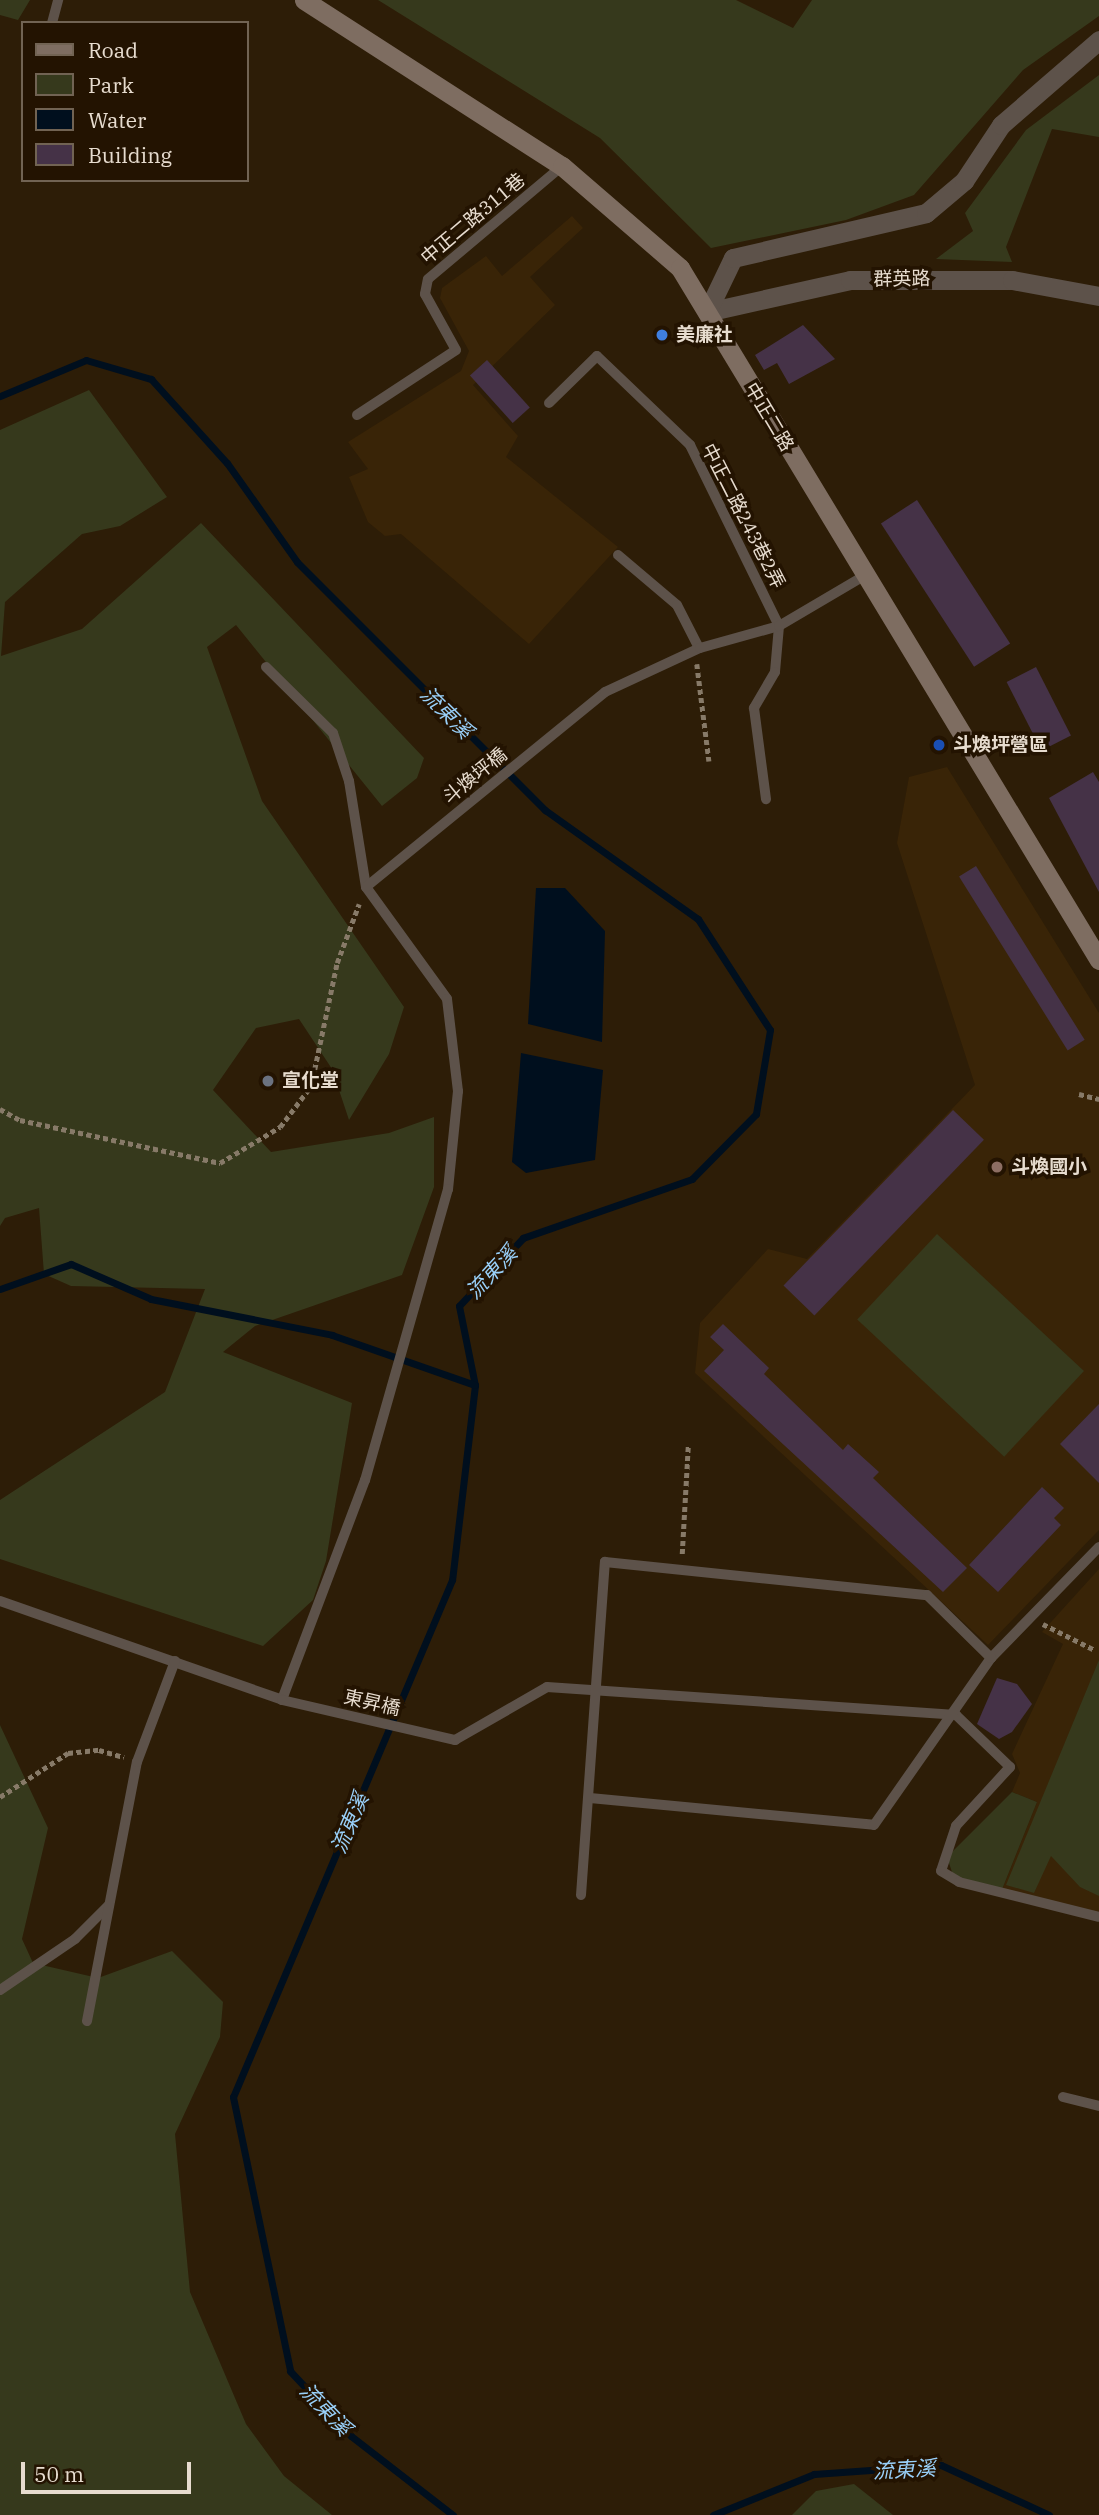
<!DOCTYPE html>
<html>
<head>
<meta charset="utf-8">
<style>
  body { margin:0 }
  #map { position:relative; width:1099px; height:2515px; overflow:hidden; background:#2d1d07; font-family:"IBM Plex Serif","Noto Sans TC",serif }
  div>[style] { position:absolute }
  .built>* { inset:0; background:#392407 }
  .green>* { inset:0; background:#36391c; transform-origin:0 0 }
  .water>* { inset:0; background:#000f1e }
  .stream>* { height:7px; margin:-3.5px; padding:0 3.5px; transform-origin:3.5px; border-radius:3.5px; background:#000f1e }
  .building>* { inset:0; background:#453247; transform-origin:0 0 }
  .path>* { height:4.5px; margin-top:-2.25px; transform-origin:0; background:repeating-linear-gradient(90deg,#877a68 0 5px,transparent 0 8.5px) }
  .service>* { height:10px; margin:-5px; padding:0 5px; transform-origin:5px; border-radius:5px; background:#5d524a }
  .minor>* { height:19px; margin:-9.5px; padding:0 9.5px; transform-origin:9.5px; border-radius:9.5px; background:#5d524a }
  .tertiary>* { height:19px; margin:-9.5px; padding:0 9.5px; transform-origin:9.5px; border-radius:9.5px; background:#5d524a }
  .secondary>* { height:19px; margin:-9.5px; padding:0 9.5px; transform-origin:9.5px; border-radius:9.5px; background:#7e6d61 }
  .dots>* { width:19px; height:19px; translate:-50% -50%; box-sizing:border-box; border:4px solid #231301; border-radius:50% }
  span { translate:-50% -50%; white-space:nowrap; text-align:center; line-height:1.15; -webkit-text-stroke:7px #231301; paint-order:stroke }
  .street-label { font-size:19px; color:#e7dccf }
  .poi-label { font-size:19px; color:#e7dccf; font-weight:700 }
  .left { translate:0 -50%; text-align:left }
  .water-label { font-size:21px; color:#99d0f9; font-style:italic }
  .legend { position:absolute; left:21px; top:21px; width:228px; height:161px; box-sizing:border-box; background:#231301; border:2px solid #716353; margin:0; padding:9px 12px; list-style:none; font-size:21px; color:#e7dccf }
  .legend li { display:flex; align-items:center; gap:14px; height:35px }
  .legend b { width:35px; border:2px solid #716353 }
  .scale { position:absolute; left:21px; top:2462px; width:170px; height:32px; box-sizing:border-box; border:4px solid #e7dccf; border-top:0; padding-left:9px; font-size:21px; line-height:24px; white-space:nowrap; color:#e7dccf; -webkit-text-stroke:5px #231301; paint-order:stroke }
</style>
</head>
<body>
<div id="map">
  <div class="built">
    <div style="clip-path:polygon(572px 216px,583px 228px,530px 277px,555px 305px,473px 385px,518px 436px,506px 457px,618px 547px,529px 644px,401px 534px,385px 536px,368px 522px,349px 477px,368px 469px,348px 442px,461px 371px,469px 351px,440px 298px,442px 288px,486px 256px,502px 276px)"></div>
    <div style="clip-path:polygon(947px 767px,1099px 1013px,1099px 1530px,988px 1645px,695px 1373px,700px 1323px,768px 1249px,807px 1259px,975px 1085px,897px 843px,909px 777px)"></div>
    <div style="clip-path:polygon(1099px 1569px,1099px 1914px,1001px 1892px,1037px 1802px,1012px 1792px,1020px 1773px,1012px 1754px,1063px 1644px,1042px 1632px)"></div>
  </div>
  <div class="green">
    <div style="clip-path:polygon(0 0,30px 0,18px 20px,0 15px)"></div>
    <div style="clip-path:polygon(378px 0,736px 0,793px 28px,812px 0,1099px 0,1099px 16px,1023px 70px,914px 195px,846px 220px,711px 248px,600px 138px)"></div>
    <div style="clip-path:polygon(1099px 75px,1099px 137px,1052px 129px,1006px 247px,1012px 262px,936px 259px,973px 231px,965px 213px,1026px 130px)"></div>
    <div style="clip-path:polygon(89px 390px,167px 497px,120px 526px,82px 534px,5px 602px,1px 656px,82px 629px,201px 523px,424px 758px,417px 778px,382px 806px,236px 625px,207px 647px,262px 801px,404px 1007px,389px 1054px,349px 1120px,332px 1069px,299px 1019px,256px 1028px,213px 1090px,271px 1152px,389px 1133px,434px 1117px,434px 1187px,402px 1275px,255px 1326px,223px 1352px,352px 1403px,326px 1561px,313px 1600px,263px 1646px,0 1559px,0 1500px,165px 1392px,205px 1289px,71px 1286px,44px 1274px,39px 1208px,5px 1218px,0 1226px,0 430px)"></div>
    <div style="left:937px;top:1234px;width:201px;height:117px;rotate:43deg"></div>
    <div style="clip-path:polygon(1099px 1660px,1099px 1896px,1080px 1887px,1051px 1856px,1034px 1893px,1006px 1885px)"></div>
    <div style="clip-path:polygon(0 1725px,48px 1828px,22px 1939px,33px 1963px,98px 1978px,172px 1951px,223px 2002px,220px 2037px,175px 2134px,190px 2292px,246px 2424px,284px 2476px,332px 2515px,0 2515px)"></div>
    <div style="clip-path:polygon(1012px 1792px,1037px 1802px,1001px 1892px,953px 1875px,947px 1857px)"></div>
    <div style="clip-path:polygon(854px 2484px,893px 2515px,792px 2515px,816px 2491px)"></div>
  </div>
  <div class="water">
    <div style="clip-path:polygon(536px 888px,565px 888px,605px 931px,602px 1042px,528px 1024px)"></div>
    <div style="clip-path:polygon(521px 1053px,603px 1070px,595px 1160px,526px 1173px,512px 1162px)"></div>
  </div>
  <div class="stream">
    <div style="left:0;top:396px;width:93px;rotate:-22.7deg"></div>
    <div style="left:86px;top:360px;width:68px;rotate:16.3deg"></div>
    <div style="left:151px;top:379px;width:113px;rotate:47.9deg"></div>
    <div style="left:227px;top:463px;width:121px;rotate:54.7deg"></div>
    <div style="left:297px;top:562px;width:351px;rotate:45deg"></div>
    <div style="left:545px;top:810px;width:188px;rotate:35.5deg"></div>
    <div style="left:698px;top:919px;width:132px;rotate:57deg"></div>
    <div style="left:770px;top:1030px;width:85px;rotate:99.5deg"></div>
    <div style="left:756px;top:1114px;width:91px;rotate:134.6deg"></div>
    <div style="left:692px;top:1179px;width:179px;rotate:160.8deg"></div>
    <div style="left:523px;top:1238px;width:93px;rotate:133.3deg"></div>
    <div style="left:459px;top:1306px;width:81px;rotate:78.6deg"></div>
    <div style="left:475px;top:1385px;width:196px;rotate:96.7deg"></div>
    <div style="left:452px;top:1580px;width:561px;rotate:112.96deg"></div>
    <div style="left:233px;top:2097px;width:280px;rotate:78.2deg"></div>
    <div style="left:290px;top:2371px;width:89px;rotate:46.8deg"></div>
    <div style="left:351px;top:2436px;width:129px;rotate:37.8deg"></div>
    <div style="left:0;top:1289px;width:75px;rotate:-19.4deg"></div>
    <div style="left:71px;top:1264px;width:87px;rotate:23.6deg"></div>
    <div style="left:151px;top:1299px;width:185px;rotate:11.2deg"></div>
    <div style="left:332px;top:1335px;width:151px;rotate:19.3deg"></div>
    <div style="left:713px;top:2515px;width:109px;rotate:-22.1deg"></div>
    <div style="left:814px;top:2474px;width:127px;rotate:-4.1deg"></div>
    <div style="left:941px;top:2465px;width:119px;rotate:24.8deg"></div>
  </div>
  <div class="building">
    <div style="clip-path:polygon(803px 325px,835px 359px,789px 384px,777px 363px,764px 370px,755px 355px)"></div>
    <div style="left:487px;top:360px;width:64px;height:23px;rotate:48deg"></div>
    <div style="left:917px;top:500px;width:171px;height:43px;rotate:57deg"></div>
    <div style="left:1036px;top:667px;width:77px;height:33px;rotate:63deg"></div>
    <div style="clip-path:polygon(1093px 772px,1099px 782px,1099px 892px,1049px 798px)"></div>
    <div style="left:976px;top:866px;width:205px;height:20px;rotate:58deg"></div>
    <div style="left:953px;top:1110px;width:43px;height:244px;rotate:44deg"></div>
    <div style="clip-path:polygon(723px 1324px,769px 1368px,764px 1374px,843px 1450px,848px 1444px,879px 1472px,873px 1478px,967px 1568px,943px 1592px,704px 1371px,724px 1350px,710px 1337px)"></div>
    <div style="clip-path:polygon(1099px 1404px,1099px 1483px,1060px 1444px)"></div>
    <div style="clip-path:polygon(1042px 1487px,1064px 1508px,1054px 1518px,1061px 1525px,998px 1592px,969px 1565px)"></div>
    <div style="clip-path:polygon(997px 1678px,1017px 1684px,1032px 1704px,1012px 1732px,999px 1739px,977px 1724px)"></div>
  </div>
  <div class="path">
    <div style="left:697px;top:664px;width:98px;rotate:82.9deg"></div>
    <div style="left:1079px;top:1094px;width:21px;rotate:14deg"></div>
    <div style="left:0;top:1109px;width:23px;rotate:29deg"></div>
    <div style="left:20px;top:1120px;width:205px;rotate:12.1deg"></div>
    <div style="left:220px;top:1163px;width:70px;rotate:-31deg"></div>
    <div style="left:280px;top:1127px;width:51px;rotate:-52.9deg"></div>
    <div style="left:311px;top:1086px;width:126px;rotate:-78.1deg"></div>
    <div style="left:337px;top:963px;width:63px;rotate:-69.6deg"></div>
    <div style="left:682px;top:1554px;width:108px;rotate:-86.8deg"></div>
    <div style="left:1043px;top:1624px;width:58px;rotate:26.6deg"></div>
    <div style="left:0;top:1797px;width:81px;rotate:-32.9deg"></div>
    <div style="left:68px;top:1753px;width:31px;rotate:-6deg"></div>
    <div style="left:99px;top:1750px;width:26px;rotate:16deg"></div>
  </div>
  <div class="service">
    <div style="left:52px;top:23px;width:24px;rotate:-75deg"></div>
    <div style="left:549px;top:403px;width:67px;rotate:-44.4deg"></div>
    <div style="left:597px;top:356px;width:129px;rotate:43.7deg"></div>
    <div style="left:690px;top:445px;width:202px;rotate:63.8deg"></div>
    <div style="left:779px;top:626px;width:46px;rotate:95deg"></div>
    <div style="left:775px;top:672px;width:42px;rotate:120.3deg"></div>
    <div style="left:754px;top:708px;width:92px;rotate:82.5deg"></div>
    <div style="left:357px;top:415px;width:118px;rotate:-33.3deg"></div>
    <div style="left:456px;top:350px;width:64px;rotate:-119deg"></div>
    <div style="left:425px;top:294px;width:15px;rotate:-79deg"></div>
    <div style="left:428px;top:279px;width:175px;rotate:-40.1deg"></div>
    <div style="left:618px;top:555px;width:77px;rotate:40.3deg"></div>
    <div style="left:677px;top:605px;width:48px;rotate:62.9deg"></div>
    <div style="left:266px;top:667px;width:94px;rotate:44.6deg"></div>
    <div style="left:333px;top:733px;width:51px;rotate:71.6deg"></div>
    <div style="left:349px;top:781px;width:107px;rotate:80.9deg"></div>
    <div style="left:366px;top:887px;width:138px;rotate:54.1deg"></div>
    <div style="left:447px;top:999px;width:93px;rotate:83.2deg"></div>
    <div style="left:458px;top:1091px;width:99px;rotate:95.8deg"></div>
    <div style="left:448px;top:1189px;width:303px;rotate:105.9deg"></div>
    <div style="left:365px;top:1480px;width:235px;rotate:110.7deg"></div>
    <div style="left:366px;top:887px;width:308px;rotate:-39.2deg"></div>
    <div style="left:605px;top:692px;width:105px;rotate:-24.9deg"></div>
    <div style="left:700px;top:648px;width:82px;rotate:-15.6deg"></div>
    <div style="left:779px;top:626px;width:99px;rotate:-30.5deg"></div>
    <div style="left:0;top:1601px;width:299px;rotate:19.3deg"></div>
    <div style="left:282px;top:1700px;width:178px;rotate:13deg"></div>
    <div style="left:455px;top:1740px;width:106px;rotate:-29.9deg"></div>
    <div style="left:547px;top:1687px;width:410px;rotate:3.9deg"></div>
    <div style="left:956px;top:1715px;width:75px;rotate:43.9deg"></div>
    <div style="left:1010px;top:1767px;width:80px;rotate:132.5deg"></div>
    <div style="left:956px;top:1826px;width:47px;rotate:108.4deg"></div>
    <div style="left:941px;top:1871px;width:21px;rotate:31deg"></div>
    <div style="left:959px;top:1882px;width:144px;rotate:14deg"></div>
    <div style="left:590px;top:1798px;width:285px;rotate:5.4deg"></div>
    <div style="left:874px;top:1825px;width:204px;rotate:-55deg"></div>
    <div style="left:991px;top:1658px;width:155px;rotate:-45.8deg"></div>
    <div style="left:581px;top:1895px;width:334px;rotate:-85.9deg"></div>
    <div style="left:605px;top:1562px;width:324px;rotate:5.9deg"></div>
    <div style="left:927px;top:1595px;width:90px;rotate:44.5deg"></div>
    <div style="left:0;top:1990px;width:91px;rotate:-34.2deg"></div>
    <div style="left:75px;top:1939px;width:48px;rotate:-45deg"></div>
    <div style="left:87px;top:2021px;width:264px;rotate:-79.1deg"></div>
    <div style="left:137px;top:1762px;width:108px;rotate:-69.4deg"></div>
    <div style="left:1063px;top:2097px;width:37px;rotate:14deg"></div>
  </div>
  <div class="minor">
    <div style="left:707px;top:312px;width:147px;rotate:-12.6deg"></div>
    <div style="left:850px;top:280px;width:162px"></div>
    <div style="left:1012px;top:280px;width:88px;rotate:10.4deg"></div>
  </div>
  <div class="tertiary">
    <div style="left:707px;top:312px;width:60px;rotate:-64.3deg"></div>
    <div style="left:733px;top:258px;width:198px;rotate:-13.1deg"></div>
    <div style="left:926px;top:213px;width:50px;rotate:-40.1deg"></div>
    <div style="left:964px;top:181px;width:67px;rotate:-56.5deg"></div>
    <div style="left:1001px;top:125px;width:130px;rotate:-40.9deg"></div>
  </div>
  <div class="secondary">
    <div style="left:304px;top:0;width:307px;rotate:32.8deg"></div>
    <div style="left:562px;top:166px;width:156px;rotate:40.8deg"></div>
    <div style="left:680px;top:268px;width:809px;rotate:58.81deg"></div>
  </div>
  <div class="dots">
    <div style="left:662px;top:335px;background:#3f7fe0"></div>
    <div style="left:939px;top:745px;background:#1a4fb4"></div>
    <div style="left:268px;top:1081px;background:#6b7280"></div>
    <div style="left:997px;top:1167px;background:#8d6e63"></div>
  </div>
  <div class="street-label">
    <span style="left:473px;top:219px;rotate:-40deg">中正二路311巷</span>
    <span style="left:902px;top:279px;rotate:-1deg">群英路</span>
    <span style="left:769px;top:417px;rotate:59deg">中正二路</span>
    <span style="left:743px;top:516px;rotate:63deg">中正二路243巷2弄</span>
    <span style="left:475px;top:776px;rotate:-39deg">斗煥坪橋</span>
    <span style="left:372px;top:1703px;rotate:13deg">東昇橋</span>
  </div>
  <div class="poi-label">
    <span class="left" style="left:676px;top:335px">美廉社</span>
    <span class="left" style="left:953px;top:745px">斗煥坪營區</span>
    <span class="left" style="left:282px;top:1081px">宣化堂</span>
    <span class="left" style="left:1011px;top:1167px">斗煥國小</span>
  </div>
  <div class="water-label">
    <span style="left:447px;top:712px;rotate:45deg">流東溪</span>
    <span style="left:491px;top:1272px;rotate:-47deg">流東溪</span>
    <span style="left:349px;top:1823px;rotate:-67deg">流東溪</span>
    <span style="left:326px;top:2409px;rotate:46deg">流東溪</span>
    <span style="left:904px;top:2469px;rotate:-3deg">流東溪</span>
  </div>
  <ul class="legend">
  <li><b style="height:9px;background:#7e6d61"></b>Road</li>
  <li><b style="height:19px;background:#36391c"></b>Park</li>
  <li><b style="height:19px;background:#000f1e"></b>Water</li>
  <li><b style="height:19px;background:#453247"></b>Building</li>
  </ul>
  <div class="scale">50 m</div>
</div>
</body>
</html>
